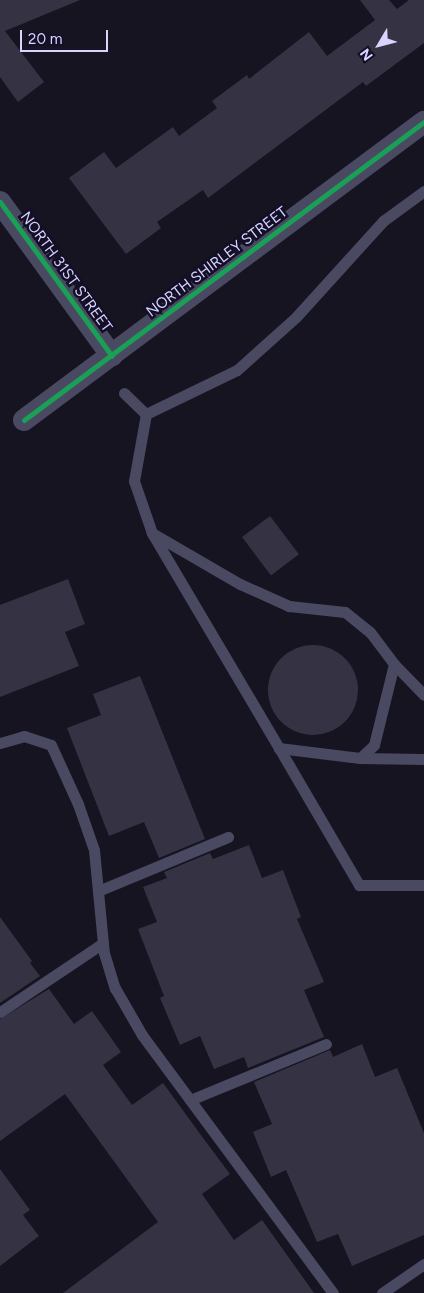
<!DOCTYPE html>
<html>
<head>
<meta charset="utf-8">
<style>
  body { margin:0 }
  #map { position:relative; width:424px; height:1293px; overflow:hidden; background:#161421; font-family:Figtree,sans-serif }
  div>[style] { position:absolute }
  .building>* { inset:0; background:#343243; transform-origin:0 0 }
  .round { border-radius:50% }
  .lane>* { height:11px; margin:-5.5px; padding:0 5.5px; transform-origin:5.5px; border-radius:5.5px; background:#4a4962 }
  .street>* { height:22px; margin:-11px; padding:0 11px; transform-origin:11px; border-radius:11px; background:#4a4962 }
  .cycleway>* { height:5px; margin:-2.5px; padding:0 2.5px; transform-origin:2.5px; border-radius:2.5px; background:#1a9f57 }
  span { translate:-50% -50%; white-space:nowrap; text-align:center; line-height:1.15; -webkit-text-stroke:5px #130f26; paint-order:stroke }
  .street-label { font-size:15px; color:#d9d4ff }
  .north { position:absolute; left:354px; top:20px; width:50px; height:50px; -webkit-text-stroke:4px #130f26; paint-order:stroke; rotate:233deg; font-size:14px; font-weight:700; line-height:20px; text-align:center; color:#d9d4ff }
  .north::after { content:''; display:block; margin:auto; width:18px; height:22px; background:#d9d4ff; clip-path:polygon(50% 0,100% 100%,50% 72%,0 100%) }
  .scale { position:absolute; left:20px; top:30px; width:88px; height:22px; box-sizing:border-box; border:2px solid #d9d4ff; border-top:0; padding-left:6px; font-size:15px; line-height:18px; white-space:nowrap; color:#d9d4ff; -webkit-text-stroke:4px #130f26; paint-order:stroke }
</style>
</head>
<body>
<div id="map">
  <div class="building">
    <div style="clip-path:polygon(0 0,80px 0,5px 31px,44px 82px,18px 102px,0 77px)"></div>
    <div style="clip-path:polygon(360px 0,389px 0,397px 9px,409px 0,424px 0,424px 43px,366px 86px,363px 82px,208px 198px,203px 190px,157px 222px,161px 228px,126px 254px,69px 178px,104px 152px,116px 168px,173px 127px,179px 136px,217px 108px,212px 101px,247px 75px,249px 79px,309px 32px,327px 56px,375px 20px)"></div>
    <div style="left:270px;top:516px;width:48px;height:35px;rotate:53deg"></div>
    <div style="clip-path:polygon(68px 579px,85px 624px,65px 632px,79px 666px,0 697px,0 605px)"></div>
    <div class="round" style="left:268px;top:645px;width:90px;height:90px"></div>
    <div style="clip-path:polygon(140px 676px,205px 839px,159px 858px,144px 822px,109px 836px,67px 728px,101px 715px,93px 694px)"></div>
    <div style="clip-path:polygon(249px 845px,262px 878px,283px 870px,301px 917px,297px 919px,324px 982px,304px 990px,324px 1037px,248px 1068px,244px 1057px,214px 1069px,200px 1036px,180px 1045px,160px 998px,164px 996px,138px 929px,157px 922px,143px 887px,167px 878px,164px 872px,210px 853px,213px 859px)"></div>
    <div style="clip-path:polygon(0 917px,32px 961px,30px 963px,40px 976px,0 1003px)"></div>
    <div style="clip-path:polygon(49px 989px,74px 1024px,92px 1011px,121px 1052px,103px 1065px,132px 1105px,163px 1083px,206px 1142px,230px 1174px,202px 1194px,234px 1240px,262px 1220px,314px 1293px,63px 1293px,158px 1222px,65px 1094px,0 1141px,0 1019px)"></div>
    <div style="clip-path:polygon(362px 1044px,375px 1077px,397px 1068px,424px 1133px,424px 1235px,352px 1266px,338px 1234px,317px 1242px,286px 1170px,271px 1177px,253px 1132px,272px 1124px,254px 1082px,330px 1050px,333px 1057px)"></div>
    <div style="clip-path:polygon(0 1169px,30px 1210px,23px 1215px,39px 1236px,0 1266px)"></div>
  </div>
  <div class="lane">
    <div style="left:124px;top:393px;width:30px;rotate:44deg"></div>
    <div style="left:146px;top:414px;width:68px;rotate:100.2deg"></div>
    <div style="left:134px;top:481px;width:55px;rotate:70.9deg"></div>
    <div style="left:152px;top:533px;width:102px;rotate:30.1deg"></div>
    <div style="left:240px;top:584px;width:54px;rotate:24.2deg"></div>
    <div style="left:289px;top:606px;width:56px;rotate:6.1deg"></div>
    <div style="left:345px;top:612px;width:32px;rotate:39deg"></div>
    <div style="left:370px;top:632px;width:40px;rotate:53deg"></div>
    <div style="left:394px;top:664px;width:83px;rotate:103.9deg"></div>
    <div style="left:374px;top:745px;width:19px;rotate:137deg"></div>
    <div style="left:360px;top:758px;width:82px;rotate:-173deg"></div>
    <div style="left:279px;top:748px;width:250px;rotate:-120.6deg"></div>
    <div style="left:146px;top:414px;width:101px;rotate:-25.8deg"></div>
    <div style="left:237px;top:370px;width:79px;rotate:-41.9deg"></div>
    <div style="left:296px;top:317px;width:130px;rotate:-47.8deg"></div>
    <div style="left:383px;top:221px;width:51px;rotate:-36.2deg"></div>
    <div style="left:394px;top:664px;width:43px;rotate:45.9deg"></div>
    <div style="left:0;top:743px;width:25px;rotate:-16deg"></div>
    <div style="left:24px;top:736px;width:28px;rotate:18deg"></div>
    <div style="left:51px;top:745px;width:65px;rotate:65.4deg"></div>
    <div style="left:78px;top:804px;width:49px;rotate:70.8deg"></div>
    <div style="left:94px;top:850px;width:103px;rotate:84.5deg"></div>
    <div style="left:104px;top:953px;width:37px;rotate:73deg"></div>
    <div style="left:115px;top:988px;width:54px;rotate:60.1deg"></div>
    <div style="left:142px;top:1035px;width:321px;rotate:53.5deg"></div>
    <div style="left:279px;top:748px;width:159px;rotate:59.7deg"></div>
    <div style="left:359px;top:885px;width:65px"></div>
    <div style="left:360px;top:758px;width:64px;rotate:0.9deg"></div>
    <div style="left:98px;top:891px;width:141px;rotate:-22.6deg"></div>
    <div style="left:0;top:1012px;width:124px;rotate:-33.8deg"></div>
    <div style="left:190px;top:1100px;width:147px;rotate:-22.4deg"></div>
    <div style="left:382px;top:1293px;width:51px;rotate:-34.6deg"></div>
  </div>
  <div class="street">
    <div style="left:0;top:202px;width:190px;rotate:54deg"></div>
    <div style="left:24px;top:420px;width:499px;rotate:-36.7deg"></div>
  </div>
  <div class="cycleway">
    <div style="left:0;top:202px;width:190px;rotate:54deg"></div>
    <div style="left:24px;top:420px;width:499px;rotate:-36.7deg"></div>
  </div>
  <div class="street-label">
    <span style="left:217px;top:262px;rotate:-37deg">NORTH SHIRLEY STREET</span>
    <span style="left:66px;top:272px;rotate:54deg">NORTH 31ST STREET</span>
  </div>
  <div class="north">N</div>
  <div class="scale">20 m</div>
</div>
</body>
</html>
